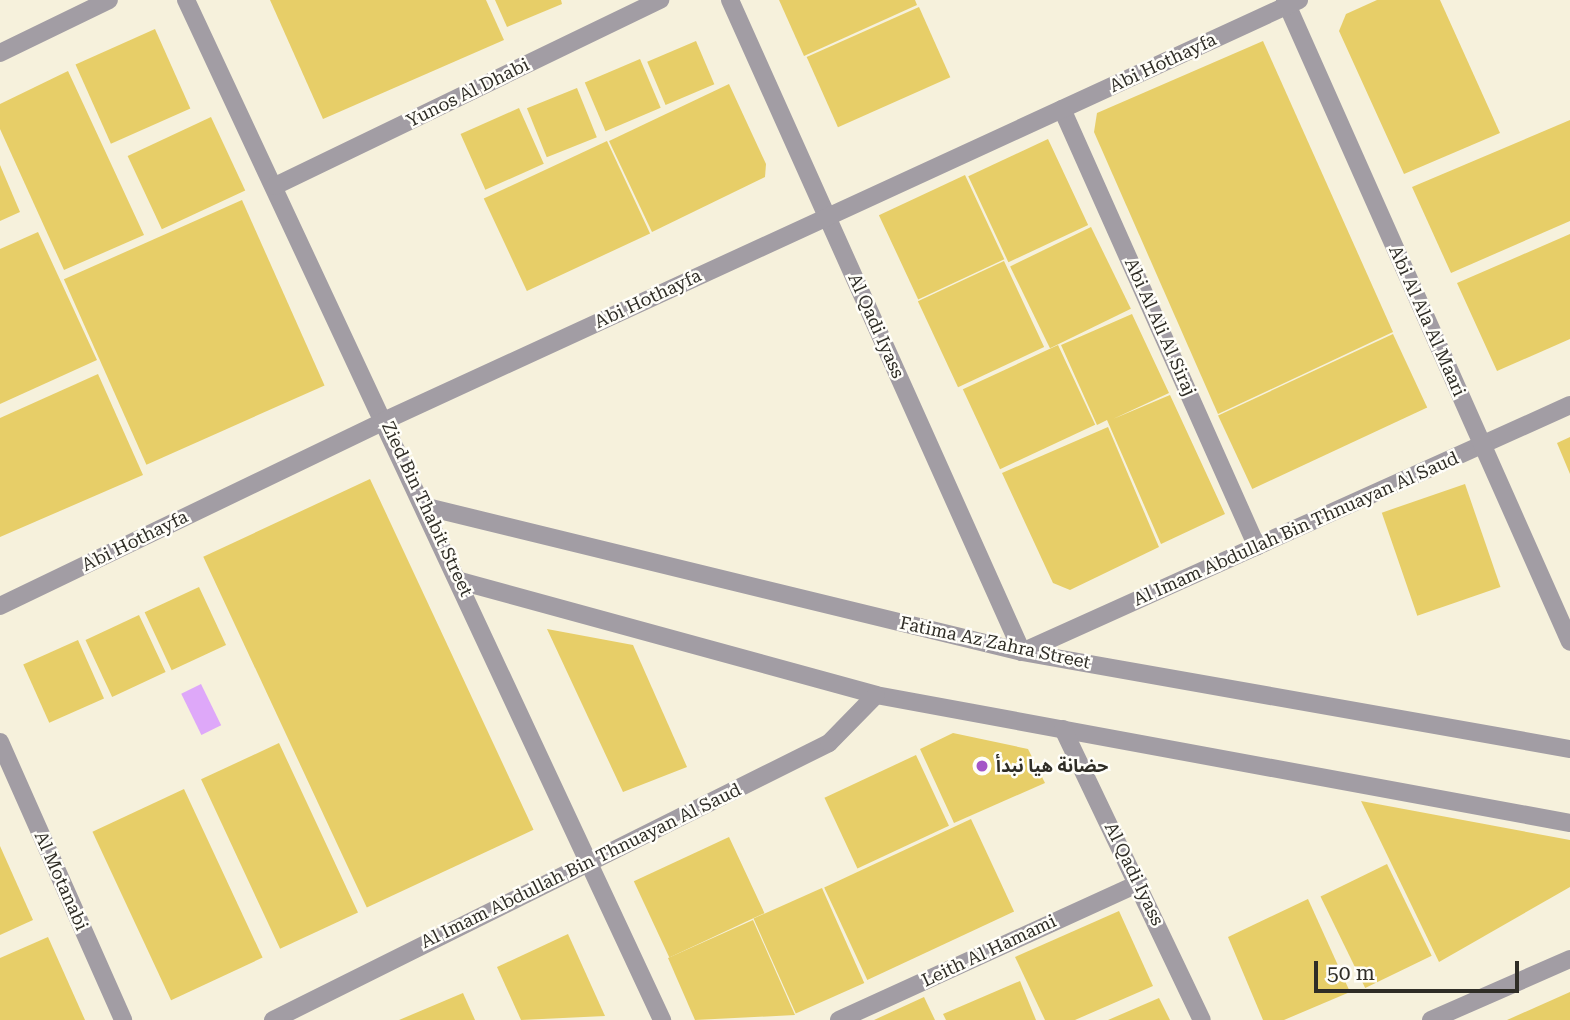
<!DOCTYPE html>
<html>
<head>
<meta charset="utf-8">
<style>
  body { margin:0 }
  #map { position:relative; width:1570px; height:1020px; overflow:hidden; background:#f6f1dc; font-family:"Roboto Serif","Noto Sans Arabic",serif }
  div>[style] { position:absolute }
  .water>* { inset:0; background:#dea8f9; transform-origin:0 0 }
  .building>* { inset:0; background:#e7ce68; transform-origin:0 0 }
  .minor>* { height:18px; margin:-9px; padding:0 9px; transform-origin:9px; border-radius:9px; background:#a29da4 }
  .dots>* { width:19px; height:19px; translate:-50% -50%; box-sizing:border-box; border:4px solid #fffef9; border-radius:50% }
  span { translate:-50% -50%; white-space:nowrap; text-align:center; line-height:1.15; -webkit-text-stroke:5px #fffef9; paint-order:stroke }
  .street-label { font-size:18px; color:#2f2d26 }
  .poi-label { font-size:18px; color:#2f2d26; font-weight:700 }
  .left { translate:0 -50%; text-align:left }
  .scale { position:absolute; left:1314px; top:961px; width:205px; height:32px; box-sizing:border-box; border:4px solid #2f2d26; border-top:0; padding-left:9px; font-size:21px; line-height:24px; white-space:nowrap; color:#2f2d26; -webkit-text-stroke:5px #fffef9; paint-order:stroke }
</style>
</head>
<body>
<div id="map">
  <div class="water">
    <div style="left:201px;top:684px;width:46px;height:22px;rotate:64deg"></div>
  </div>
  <div class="building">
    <div style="clip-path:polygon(270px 0,486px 0,504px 40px,323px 119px)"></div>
    <div style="clip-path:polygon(495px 0,561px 0,562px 4px,507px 27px)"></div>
    <div style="clip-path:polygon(779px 0,915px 0,917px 5px,804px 56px)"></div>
    <div style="clip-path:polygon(1377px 0,1440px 0,1500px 133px,1404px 174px,1339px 31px,1346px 14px)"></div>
    <div style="left:919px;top:7px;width:77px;height:123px;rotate:66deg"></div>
    <div style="left:155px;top:29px;width:87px;height:87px;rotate:66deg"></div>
    <div style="left:696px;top:41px;width:47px;height:53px;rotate:67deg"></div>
    <div style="clip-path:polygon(1263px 41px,1393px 332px,1218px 414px,1094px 132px,1097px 113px)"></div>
    <div style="left:640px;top:59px;width:53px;height:60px;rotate:67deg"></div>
    <div style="clip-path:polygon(68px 71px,144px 235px,64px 270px,0 129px,0 104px)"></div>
    <div style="clip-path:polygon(729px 84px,766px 164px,765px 177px,652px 232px,609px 141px)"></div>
    <div style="left:577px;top:88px;width:53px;height:54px;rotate:68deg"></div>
    <div style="left:519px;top:108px;width:61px;height:64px;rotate:66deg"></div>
    <div style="left:211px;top:117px;width:81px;height:92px;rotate:65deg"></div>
    <div style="clip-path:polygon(1570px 120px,1570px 221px,1451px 273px,1412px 187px)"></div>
    <div style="left:1048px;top:139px;width:95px;height:88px;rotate:65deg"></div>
    <div style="left:607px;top:141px;width:102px;height:136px;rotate:65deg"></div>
    <div style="clip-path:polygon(0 165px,20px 212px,0 221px)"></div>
    <div style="left:965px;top:175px;width:93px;height:95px;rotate:65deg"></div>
    <div style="left:242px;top:200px;width:203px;height:195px;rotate:66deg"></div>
    <div style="left:1091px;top:227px;width:91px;height:90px;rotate:64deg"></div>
    <div style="clip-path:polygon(38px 232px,97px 360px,0 404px,0 249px)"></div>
    <div style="clip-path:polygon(1570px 234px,1570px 339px,1497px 371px,1457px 283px)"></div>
    <div style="left:1004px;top:261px;width:95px;height:95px;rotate:65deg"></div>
    <div style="clip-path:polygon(1132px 314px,1169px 393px,1113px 419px,1170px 395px,1225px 514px,1161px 544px,1107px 420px,1097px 425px,1061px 345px)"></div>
    <div style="left:1393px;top:334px;width:81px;height:193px;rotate:65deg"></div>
    <div style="left:1058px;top:345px;width:88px;height:105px;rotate:65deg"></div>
    <div style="clip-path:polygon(98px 374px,143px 475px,0 537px,0 418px)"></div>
    <div style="clip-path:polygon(1108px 427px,1159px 547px,1070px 590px,1053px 583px,1002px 473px)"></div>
    <div style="clip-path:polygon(1570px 437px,1570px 474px,1557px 443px)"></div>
    <div style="left:370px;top:479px;width:387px;height:184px;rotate:65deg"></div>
    <div style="left:1465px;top:484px;width:109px;height:88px;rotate:71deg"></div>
    <div style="left:199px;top:587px;width:64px;height:60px;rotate:65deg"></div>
    <div style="left:139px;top:615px;width:63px;height:59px;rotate:65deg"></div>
    <div style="clip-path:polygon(547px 629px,633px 645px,687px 767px,623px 792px)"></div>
    <div style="left:78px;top:640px;width:64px;height:60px;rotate:66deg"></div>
    <div style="clip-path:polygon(953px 733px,1028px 749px,1045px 783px,954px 823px,920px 749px)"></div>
    <div style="left:279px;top:743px;width:187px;height:86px;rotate:65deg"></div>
    <div style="left:916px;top:755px;width:78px;height:101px;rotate:65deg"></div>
    <div style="left:184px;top:789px;width:186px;height:101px;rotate:65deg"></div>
    <div style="clip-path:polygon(1361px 801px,1570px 840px,1570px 887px,1439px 962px)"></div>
    <div style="left:971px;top:819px;width:102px;height:162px;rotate:65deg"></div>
    <div style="left:729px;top:837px;width:84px;height:105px;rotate:65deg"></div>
    <div style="clip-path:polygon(0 846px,33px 920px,0 935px)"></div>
    <div style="left:1387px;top:864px;width:102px;height:74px;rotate:64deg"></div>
    <div style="left:822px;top:888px;width:104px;height:75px;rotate:66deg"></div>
    <div style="clip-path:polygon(1308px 899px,1350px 992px,1284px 1020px,1263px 1020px,1228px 937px)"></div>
    <div style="clip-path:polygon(1119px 911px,1153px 986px,1075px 1020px,1045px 1020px,1015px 957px)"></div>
    <div style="clip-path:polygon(753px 920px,795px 1015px,695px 1020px,668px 958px)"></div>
    <div style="clip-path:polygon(568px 934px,605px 1016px,521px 1020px,497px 967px)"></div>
    <div style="clip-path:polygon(48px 937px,85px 1020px,0 1020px,0 958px)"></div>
    <div style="clip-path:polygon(1020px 981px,1036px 1020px,946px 1020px,943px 1014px)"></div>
    <div style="clip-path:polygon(1570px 992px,1570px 1020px,1507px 1020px)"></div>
    <div style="clip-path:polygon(463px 993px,475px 1020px,399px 1020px)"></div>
    <div style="clip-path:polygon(924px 997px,935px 1020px,874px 1020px)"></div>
    <div style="clip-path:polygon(1159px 998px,1170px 1020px,1108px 1020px)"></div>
  </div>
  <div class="minor">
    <div style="left:186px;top:0;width:1126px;rotate:64.98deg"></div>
    <div style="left:730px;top:0;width:714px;rotate:65.87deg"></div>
    <div style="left:1022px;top:652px;width:601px;rotate:-24.26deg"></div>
    <div style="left:1285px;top:0;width:702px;rotate:66.06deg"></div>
    <div style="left:0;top:53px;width:121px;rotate:-25.9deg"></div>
    <div style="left:1062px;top:109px;width:479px;rotate:66deg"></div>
    <div style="left:275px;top:186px;width:428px;rotate:-25.8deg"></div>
    <div style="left:427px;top:507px;width:612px;rotate:13.7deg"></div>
    <div style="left:1022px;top:652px;width:557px;rotate:10.04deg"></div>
    <div style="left:460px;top:581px;width:431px;rotate:15.3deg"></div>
    <div style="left:876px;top:695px;width:706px;rotate:10.45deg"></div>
    <div style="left:0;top:606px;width:428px;rotate:-25.7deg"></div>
    <div style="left:386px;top:420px;width:1005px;rotate:-24.7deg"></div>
    <div style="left:1063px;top:729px;width:322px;rotate:64.5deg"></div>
    <div style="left:0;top:742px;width:304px;rotate:66.1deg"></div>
    <div style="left:273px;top:1020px;width:621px;rotate:-26.48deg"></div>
    <div style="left:829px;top:743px;width:67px;rotate:-45.6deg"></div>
    <div style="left:839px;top:1020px;width:330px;rotate:-24.5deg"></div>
    <div style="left:1431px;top:1020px;width:152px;rotate:-23.7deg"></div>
  </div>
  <div class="dots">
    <div style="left:982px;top:766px;background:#a455c7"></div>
  </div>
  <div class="street-label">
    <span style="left:1163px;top:63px;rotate:-25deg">Abi Hothayfa</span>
    <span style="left:468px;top:93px;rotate:-26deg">Yunos Al Dhabi</span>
    <span style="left:648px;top:299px;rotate:-25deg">Abi Hothayfa</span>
    <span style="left:1427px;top:321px;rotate:66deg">Abi Al Ala Al Maari</span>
    <span style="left:876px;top:326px;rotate:66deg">Al Qadi Iyass</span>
    <span style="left:1160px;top:327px;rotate:66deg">Abi Al Ali Al Siraj</span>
    <span style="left:427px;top:509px;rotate:65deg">Zied Bin Thabit Street</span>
    <span style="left:1296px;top:529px;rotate:-24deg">Al Imam Abdullah Bin Thnuayan Al Saud</span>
    <span style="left:135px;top:541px;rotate:-26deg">Abi Hothayfa</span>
    <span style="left:995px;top:643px;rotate:12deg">Fatima Az Zahra Street</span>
    <span style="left:581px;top:866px;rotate:-26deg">Al Imam Abdullah Bin Thnuayan Al Saud</span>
    <span style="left:1134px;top:874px;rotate:64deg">Al Qadi Iyass</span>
    <span style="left:61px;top:881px;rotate:66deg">Al Motanabi</span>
    <span style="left:989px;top:951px;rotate:-25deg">Leith Al Hamami</span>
  </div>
  <div class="poi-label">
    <span class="left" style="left:996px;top:766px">حضانة هيا نبدأ</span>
  </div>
  <div class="scale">50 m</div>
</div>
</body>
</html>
